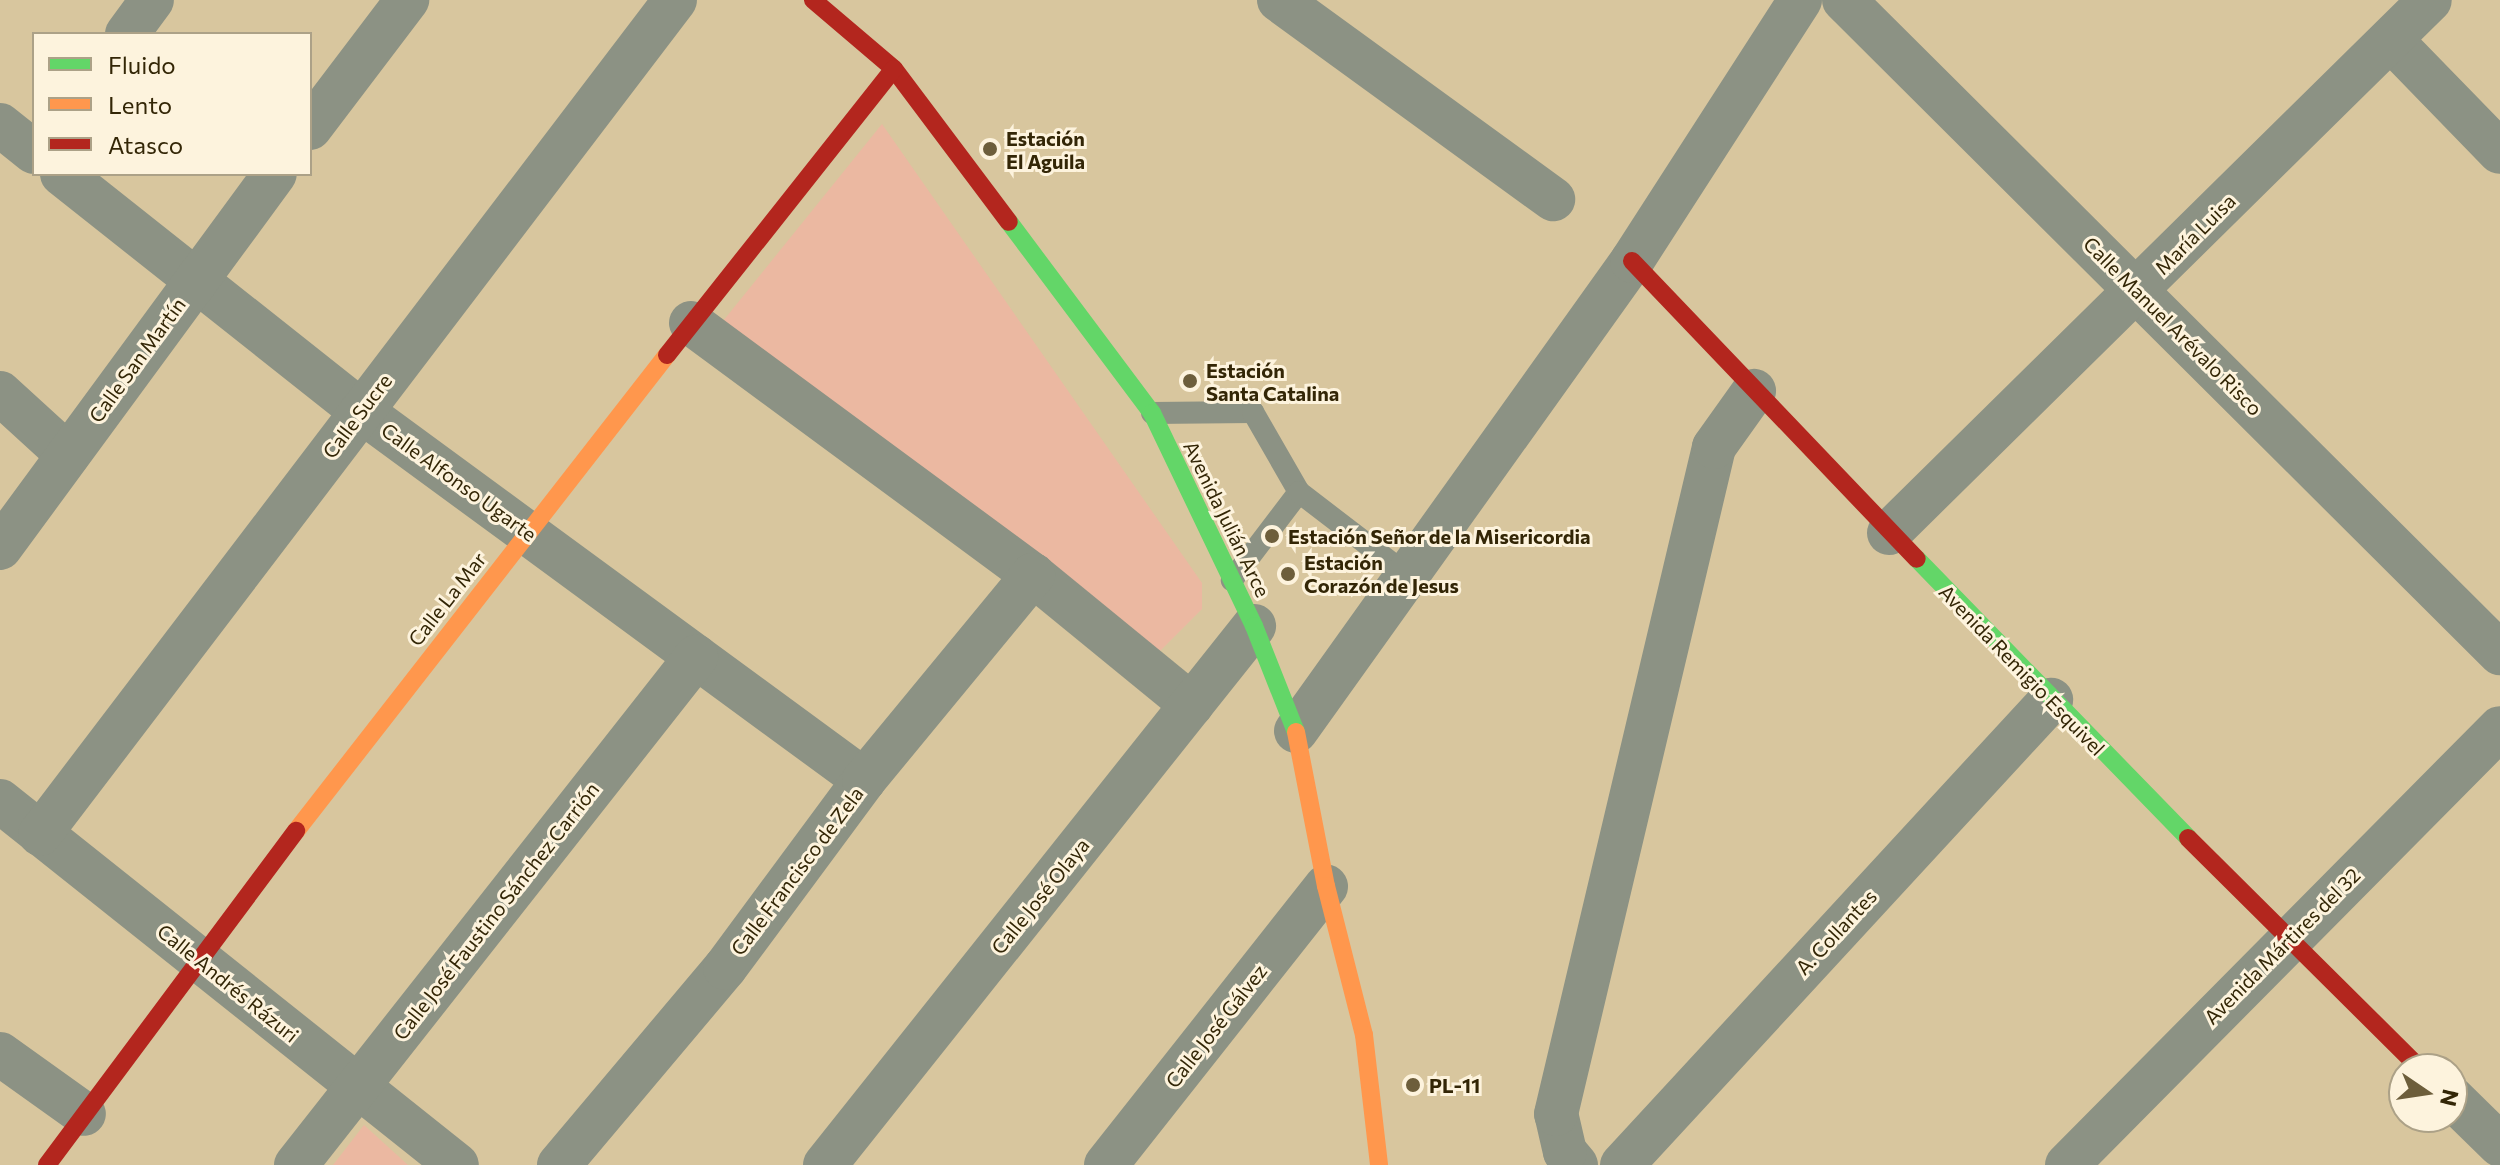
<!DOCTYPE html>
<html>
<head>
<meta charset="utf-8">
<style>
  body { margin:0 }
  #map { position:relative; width:2500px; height:1165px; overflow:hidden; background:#d8c69e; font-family:Commissioner,sans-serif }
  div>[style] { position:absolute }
  .green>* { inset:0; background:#ebb8a1 }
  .lane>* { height:22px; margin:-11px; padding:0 11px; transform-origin:11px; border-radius:11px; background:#8c9284 }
  .street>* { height:44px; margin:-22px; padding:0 22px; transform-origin:22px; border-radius:22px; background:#8c9284 }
  .fast>* { height:18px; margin:-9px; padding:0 9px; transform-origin:9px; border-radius:9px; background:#63d668 }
  .slow>* { height:18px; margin:-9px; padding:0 9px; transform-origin:9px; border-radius:9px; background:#ff974d }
  .jam>* { height:18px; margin:-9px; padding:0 9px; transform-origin:9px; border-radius:9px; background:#b3261e }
  .dots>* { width:22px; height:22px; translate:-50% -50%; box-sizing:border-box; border:4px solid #fdf3dd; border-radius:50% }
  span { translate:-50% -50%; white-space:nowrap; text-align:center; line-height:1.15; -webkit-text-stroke:6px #fdf3dd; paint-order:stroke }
  .poi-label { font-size:20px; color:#332606; font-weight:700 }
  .left { translate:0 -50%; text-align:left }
  .street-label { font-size:20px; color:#332606 }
  .legend { position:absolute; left:32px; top:32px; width:280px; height:144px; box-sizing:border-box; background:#fdf3dd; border:2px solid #aca187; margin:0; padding:10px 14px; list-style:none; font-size:24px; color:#332606 }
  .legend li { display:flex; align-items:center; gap:16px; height:40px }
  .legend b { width:40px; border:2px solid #aca187 }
  .north { position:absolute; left:2388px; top:1053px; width:80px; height:80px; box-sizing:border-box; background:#fdf3dd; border:2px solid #aca187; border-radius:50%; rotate:103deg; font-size:22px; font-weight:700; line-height:32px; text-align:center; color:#332606 }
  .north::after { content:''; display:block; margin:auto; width:28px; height:36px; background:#6d5e3b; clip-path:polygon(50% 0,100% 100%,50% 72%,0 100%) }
</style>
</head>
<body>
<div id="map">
  <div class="green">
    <div style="clip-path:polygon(882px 124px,1202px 583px,1202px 609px,1160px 651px,719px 326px)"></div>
    <div style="clip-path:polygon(364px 1125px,408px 1165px,333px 1165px)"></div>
  </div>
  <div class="lane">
    <div style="left:1152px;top:413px;width:101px;rotate:-0.6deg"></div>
    <div style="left:1253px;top:412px;width:92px;rotate:60.1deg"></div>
    <div style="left:1299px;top:492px;width:111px;rotate:127.3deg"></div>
    <div style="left:1299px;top:492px;width:136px;rotate:37.5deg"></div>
  </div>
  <div class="street">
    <div style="left:1279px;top:0;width:339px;rotate:36deg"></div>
    <div style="left:1844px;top:0;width:926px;rotate:44.87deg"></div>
    <div style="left:127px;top:34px;width:42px;rotate:-53.7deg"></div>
    <div style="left:2391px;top:40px;width:156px;rotate:45.8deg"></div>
    <div style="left:0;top:125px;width:43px;rotate:38.5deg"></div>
    <div style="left:310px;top:128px;width:161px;rotate:-52.8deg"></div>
    <div style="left:62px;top:174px;width:382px;rotate:38.4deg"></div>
    <div style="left:361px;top:411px;width:624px;rotate:36.26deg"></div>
    <div style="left:691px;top:323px;width:425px;rotate:36.4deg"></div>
    <div style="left:1033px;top:575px;width:205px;rotate:39.3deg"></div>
    <div style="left:0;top:393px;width:92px;rotate:42.4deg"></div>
    <div style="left:1889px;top:533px;width:759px;rotate:-44.57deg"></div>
    <div style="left:0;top:548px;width:464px;rotate:-53.7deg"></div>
    <div style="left:1296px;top:731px;width:578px;rotate:-54.44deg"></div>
    <div style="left:1632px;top:261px;width:310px;rotate:-57.2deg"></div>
    <div style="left:0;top:801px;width:584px;rotate:38.54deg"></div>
    <div style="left:40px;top:834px;width:1048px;rotate:-52.71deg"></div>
    <div style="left:0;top:1054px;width:103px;rotate:35.5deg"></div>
    <div style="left:2452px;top:1098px;width:67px;rotate:44.4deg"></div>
    <div style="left:296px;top:1165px;width:647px;rotate:-51.78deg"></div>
    <div style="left:559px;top:1165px;width:258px;rotate:-49.9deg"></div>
    <div style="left:725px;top:968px;width:234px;rotate:-53.5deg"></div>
    <div style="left:864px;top:780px;width:266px;rotate:-50.5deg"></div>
    <div style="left:825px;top:1165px;width:689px;rotate:-51.48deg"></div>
    <div style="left:1106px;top:1165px;width:355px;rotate:-51.7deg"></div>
    <div style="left:1576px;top:1165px;width:17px;rotate:-130deg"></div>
    <div style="left:1565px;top:1152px;width:39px;rotate:-103deg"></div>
    <div style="left:1556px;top:1114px;width:685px;rotate:-76.67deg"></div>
    <div style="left:1714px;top:447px;width:69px;rotate:-54.5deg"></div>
    <div style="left:1622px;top:1165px;width:633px;rotate:-47.31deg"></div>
    <div style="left:2067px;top:1165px;width:615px;rotate:-45.26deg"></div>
  </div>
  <div class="fast">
    <div style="left:1009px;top:222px;width:239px;rotate:53.2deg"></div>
    <div style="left:1152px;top:413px;width:236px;rotate:64.4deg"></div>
    <div style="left:1254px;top:626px;width:114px;rotate:68.4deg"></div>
    <div style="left:1917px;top:559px;width:389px;rotate:45.8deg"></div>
  </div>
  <div class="slow">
    <div style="left:1296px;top:732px;width:157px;rotate:79deg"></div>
    <div style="left:1326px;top:886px;width:154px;rotate:75.7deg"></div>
    <div style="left:1364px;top:1035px;width:131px;rotate:83.4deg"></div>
    <div style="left:296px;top:831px;width:604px;rotate:-52.07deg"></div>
  </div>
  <div class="jam">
    <div style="left:813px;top:0;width:106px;rotate:40.4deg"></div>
    <div style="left:894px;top:69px;width:191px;rotate:53.1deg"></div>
    <div style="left:1632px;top:261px;width:412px;rotate:46.3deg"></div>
    <div style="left:667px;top:355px;width:365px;rotate:-51.6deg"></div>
    <div style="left:2188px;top:838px;width:328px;rotate:44.8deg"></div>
    <div style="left:47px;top:1165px;width:417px;rotate:-53.3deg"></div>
  </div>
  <div class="dots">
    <div style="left:990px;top:149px;background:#6d5e3b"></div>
    <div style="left:1190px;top:381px;background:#6d5e3b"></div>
    <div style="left:1272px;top:536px;background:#6d5e3b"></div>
    <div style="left:1288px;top:574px;background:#6d5e3b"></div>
    <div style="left:1413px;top:1085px;background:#6d5e3b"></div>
  </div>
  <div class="poi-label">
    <span class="left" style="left:1006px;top:150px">Estación<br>El Aguila</span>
    <span class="left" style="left:1206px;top:382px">Estación<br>Santa Catalina</span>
    <span class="left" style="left:1288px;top:536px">Estación Señor de la Misericordia</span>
    <span class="left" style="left:1304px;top:574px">Estación<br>Corazón de Jesus</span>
    <span class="left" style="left:1429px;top:1085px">PL-11</span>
  </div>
  <div class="street-label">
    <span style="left:2195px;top:234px;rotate:-45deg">María Luisa</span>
    <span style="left:2173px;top:326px;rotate:45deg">Calle Manuel Arévalo Risco</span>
    <span style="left:137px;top:360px;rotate:-54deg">Calle San Martín</span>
    <span style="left:357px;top:416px;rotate:-53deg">Calle Sucre</span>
    <span style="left:459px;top:482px;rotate:36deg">Calle Alfonso Ugarte</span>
    <span style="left:1227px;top:519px;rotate:64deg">Avenida Julián Arce</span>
    <span style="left:447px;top:599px;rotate:-52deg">Calle La Mar</span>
    <span style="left:2022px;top:670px;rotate:46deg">Avenida Remigio Esquivel</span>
    <span style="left:797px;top:871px;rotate:-53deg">Calle Francisco de Zela</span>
    <span style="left:1040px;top:896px;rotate:-51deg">Calle José Olaya</span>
    <span style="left:496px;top:911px;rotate:-52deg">Calle José Faustino Sánchez Carrión</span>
    <span style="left:1836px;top:932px;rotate:-47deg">A. Collantes</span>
    <span style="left:2282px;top:946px;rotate:-45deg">Avenida Mártires del 32</span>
    <span style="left:228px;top:983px;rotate:39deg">Calle Andrés Rázuri</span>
    <span style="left:1216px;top:1026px;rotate:-52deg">Calle José Gálvez</span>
  </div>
  <ul class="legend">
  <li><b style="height:10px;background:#63d668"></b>Fluido</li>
  <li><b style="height:10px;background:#ff974d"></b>Lento</li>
  <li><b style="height:10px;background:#b3261e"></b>Atasco</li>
  </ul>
  <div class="north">N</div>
</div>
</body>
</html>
